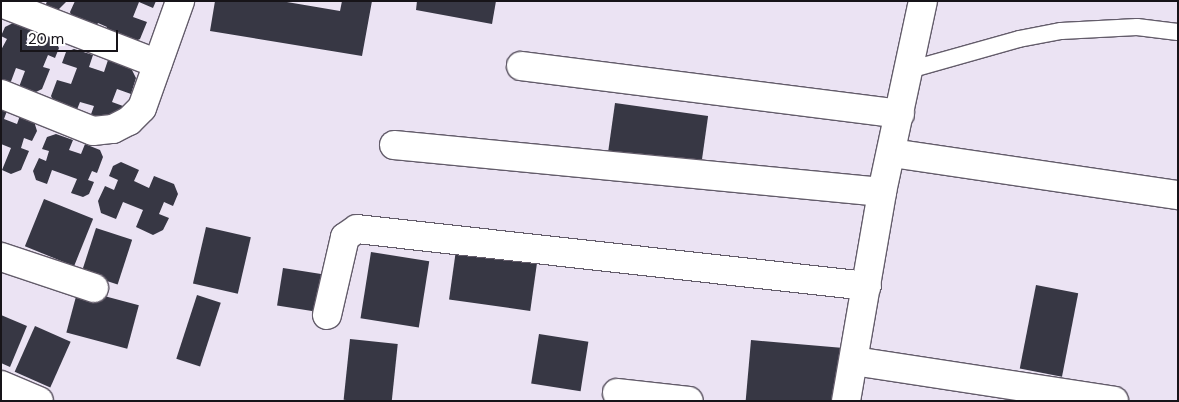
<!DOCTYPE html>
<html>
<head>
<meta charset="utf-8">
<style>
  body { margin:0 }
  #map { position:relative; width:1179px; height:402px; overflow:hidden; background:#ebe3f3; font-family:"DM Sans",sans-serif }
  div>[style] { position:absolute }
  .building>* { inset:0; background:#373744; transform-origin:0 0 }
  .roads { filter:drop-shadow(1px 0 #635c6a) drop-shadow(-1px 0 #635c6a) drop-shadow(0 1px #635c6a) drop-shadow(0 -1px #635c6a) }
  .service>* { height:16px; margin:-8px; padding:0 8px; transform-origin:8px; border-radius:8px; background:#fff }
  .minor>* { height:28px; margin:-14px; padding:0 14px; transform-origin:14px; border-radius:14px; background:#fff }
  span { translate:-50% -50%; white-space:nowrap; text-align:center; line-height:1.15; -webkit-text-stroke:5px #fff; paint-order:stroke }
  .frame { position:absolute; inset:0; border:2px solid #171419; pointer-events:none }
  .scale { position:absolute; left:20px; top:30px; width:98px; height:22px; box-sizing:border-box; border:2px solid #171419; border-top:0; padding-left:6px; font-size:15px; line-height:18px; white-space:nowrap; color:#171419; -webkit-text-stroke:4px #fff; paint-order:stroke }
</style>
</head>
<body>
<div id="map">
  <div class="building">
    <div style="clip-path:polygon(47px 1px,67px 1px,56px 12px,45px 7px)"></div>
    <div style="clip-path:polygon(75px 1px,156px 1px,153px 8px,139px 2px,133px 17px,147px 22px,140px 39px,129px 44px,104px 34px,107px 27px,98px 23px,94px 30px,73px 22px,70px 12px)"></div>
    <div style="clip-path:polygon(215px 1px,281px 1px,340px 11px,342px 1px,372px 1px,362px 56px,210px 31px)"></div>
    <div style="clip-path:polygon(417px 1px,496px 1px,492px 24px,416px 10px)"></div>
    <div style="clip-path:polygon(13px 23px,31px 30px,26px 42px,36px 46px,41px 34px,54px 39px,59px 48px,55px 58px,48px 55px,43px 67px,50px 69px,42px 89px,34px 93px,19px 87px,25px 71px,16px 68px,10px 84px,1px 81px,1px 50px,7px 39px,1px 36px,5px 27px)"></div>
    <div style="clip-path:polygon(74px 49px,93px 55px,89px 67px,104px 72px,108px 60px,131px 68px,136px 78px,131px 94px,117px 89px,112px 102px,123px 106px,119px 119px,90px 117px,94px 106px,80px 102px,76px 112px,55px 105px,51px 96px,57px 80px,71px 84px,77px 68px,62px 63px,66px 52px)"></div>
    <div style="left:615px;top:103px;width:94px;height:55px;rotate:8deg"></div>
    <div style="clip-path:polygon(1px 105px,8px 108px,4px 119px,17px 124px,21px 113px,33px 118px,37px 131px,32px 141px,24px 138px,21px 148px,29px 151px,21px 170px,11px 174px,2px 170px,11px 148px,1px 144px)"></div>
    <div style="clip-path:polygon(56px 134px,73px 140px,69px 150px,81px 154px,85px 144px,100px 150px,103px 157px,97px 173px,92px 171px,88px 180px,94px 182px,89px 194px,83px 197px,71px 193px,77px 179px,52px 170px,47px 184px,36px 180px,33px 171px,39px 158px,46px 161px,49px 151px,42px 149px,47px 137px)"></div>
    <div style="clip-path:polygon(121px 162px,139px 170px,134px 181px,149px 188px,154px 176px,174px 184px,178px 194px,173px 206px,164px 202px,159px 214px,169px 218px,163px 230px,153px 235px,136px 227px,143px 210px,123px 202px,116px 219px,101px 213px,98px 201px,105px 186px,114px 190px,118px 180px,109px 176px,113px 166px)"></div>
    <div style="left:44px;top:199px;width:53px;height:51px;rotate:22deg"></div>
    <div style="left:206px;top:227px;width:46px;height:58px;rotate:13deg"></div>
    <div style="left:96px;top:228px;width:38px;height:47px;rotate:18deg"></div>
    <div style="left:456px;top:250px;width:82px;height:50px;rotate:8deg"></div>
    <div style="left:371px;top:252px;width:59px;height:67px;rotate:9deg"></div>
    <div style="left:283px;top:268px;width:45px;height:38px;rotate:9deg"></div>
    <div style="left:1036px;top:285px;width:43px;height:85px;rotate:11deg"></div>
    <div style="left:78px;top:289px;width:63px;height:45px;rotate:15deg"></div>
    <div style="left:197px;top:295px;width:25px;height:67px;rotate:18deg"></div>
    <div style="clip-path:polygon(1px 315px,27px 326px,10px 367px,1px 363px)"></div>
    <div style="left:35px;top:326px;width:39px;height:50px;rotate:24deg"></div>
    <div style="left:539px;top:334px;width:50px;height:50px;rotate:9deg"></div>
    <div style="left:350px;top:339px;width:48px;height:61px;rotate:6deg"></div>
    <div style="left:751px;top:340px;width:90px;height:61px;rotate:5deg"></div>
  </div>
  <div class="roads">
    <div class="service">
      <div style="left:909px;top:70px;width:114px;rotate:-15.7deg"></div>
      <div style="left:1019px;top:39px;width:43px;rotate:-10.8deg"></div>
      <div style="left:1061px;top:31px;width:76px;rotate:-3deg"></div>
      <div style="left:1137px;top:27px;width:41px;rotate:7deg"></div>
    </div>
    <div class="minor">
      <div style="left:1px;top:3px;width:168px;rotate:21.2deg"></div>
      <div style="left:521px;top:66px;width:382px;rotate:7.2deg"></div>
      <div style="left:1px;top:94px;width:99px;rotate:21.9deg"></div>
      <div style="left:93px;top:131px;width:20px;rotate:-6deg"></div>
      <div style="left:113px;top:129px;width:18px;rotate:-27deg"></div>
      <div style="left:129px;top:121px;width:18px;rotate:-45deg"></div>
      <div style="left:142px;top:108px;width:114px;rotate:-70.4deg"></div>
      <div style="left:394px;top:145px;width:490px;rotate:5.5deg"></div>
      <div style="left:892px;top:153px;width:289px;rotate:8.4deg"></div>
      <div style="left:1px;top:257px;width:98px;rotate:18.4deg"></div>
      <div style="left:327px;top:315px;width:80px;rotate:-77deg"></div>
      <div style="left:345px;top:237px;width:14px;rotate:-34deg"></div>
      <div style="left:357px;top:229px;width:513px;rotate:6.38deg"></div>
      <div style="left:854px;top:361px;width:263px;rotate:8.7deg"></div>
      <div style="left:1px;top:385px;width:41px;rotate:22.8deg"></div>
      <div style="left:617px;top:393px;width:72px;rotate:6.3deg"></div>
      <div style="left:846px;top:401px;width:212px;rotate:-80.2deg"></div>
      <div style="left:882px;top:192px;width:195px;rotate:-77.9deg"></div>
    </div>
  </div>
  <div class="frame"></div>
  <div class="scale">20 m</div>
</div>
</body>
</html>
